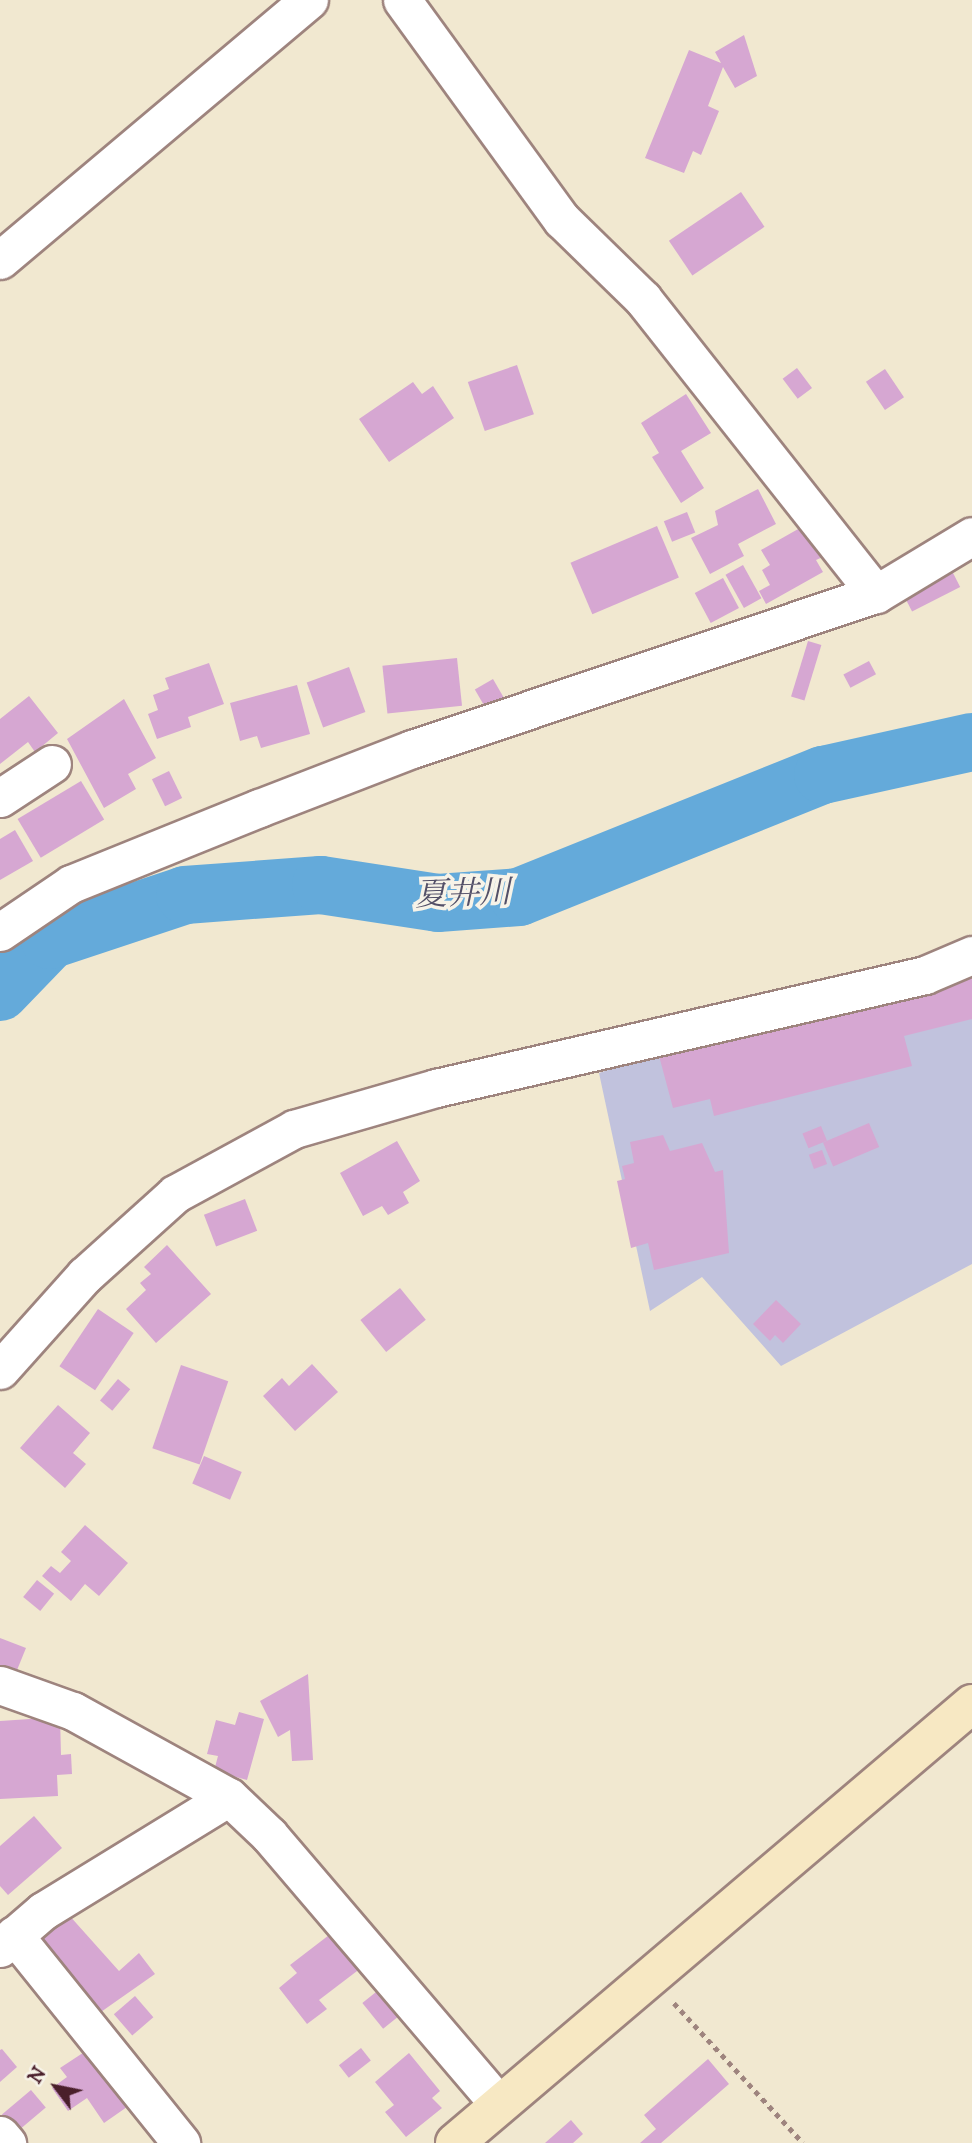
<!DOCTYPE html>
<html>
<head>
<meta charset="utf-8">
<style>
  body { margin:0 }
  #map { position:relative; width:972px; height:2143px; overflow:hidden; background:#f1e8d0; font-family:"IM FELL DW Pica","Noto Serif JP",serif }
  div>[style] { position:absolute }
  .industrial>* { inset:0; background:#c1c2dd }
  .river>* { height:58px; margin:-29px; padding:0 29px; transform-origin:29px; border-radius:29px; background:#64aada }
  .building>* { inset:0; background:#d6a7d2; transform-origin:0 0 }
  .path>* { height:4.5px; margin-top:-2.25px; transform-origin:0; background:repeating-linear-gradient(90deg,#9e847e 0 5px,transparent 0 10px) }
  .roads { filter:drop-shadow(2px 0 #9e847e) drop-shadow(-2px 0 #9e847e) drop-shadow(0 2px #9e847e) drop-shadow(0 -2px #9e847e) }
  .street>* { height:37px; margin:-18.5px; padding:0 18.5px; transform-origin:18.5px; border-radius:18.5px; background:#fff }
  .secondary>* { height:38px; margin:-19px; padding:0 19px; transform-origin:19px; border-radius:19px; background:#f7e8c3 }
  span { translate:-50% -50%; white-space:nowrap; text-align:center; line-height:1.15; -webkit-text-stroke:7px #f7f3e8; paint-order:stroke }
  .water-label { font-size:32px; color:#535068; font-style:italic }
  .north { position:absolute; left:21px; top:2052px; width:70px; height:70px; -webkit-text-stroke:5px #f7f3e8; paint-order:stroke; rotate:302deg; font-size:19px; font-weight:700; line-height:28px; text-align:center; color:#4a1f2b }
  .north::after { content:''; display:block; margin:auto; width:24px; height:32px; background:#4a1f2b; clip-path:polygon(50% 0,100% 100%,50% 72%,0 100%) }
</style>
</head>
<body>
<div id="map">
  <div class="industrial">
    <div style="clip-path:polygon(972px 949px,972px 1264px,781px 1366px,702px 1277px,650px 1311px,599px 1073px)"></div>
  </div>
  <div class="river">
    <div style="left:0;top:992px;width:72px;rotate:-46.1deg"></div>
    <div style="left:50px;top:940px;width:142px;rotate:-18.4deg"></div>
    <div style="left:185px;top:895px;width:136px;rotate:-4.2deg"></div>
    <div style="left:321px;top:885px;width:118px;rotate:8.7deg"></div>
    <div style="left:438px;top:903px;width:81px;rotate:-4.2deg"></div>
    <div style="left:519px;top:897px;width:328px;rotate:-21.9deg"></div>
    <div style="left:823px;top:775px;width:153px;rotate:-12.5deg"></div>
  </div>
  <div class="building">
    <div style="clip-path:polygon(744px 35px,757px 76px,735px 88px,723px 67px,708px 106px,719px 111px,701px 155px,693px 151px,684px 173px,645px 158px,689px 50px,721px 63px,715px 52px)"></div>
    <div style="left:741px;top:192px;width:42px;height:87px;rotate:56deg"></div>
    <div style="left:517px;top:365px;width:52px;height:52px;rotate:71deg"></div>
    <div style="left:797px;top:368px;width:25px;height:18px;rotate:53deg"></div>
    <div style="left:885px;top:369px;width:34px;height:23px;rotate:56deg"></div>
    <div style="clip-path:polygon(413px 382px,422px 394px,433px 386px,454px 418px,389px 462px,359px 419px)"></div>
    <div style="clip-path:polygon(686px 394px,711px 433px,681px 451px,704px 488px,681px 503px,652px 457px,659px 453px,641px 423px)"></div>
    <div style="clip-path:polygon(758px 489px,776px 524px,738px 544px,744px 556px,710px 574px,691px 538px,718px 525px,715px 511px)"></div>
    <div style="left:687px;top:512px;width:22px;height:25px;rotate:68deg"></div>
    <div style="clip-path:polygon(807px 524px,825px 556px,816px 560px,823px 572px,766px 604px,759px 591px,770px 585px,762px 570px,770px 565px,761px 550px)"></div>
    <div style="left:657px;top:526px;width:56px;height:94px;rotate:67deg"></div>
    <div style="left:743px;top:565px;width:38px;height:20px;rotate:61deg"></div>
    <div style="left:952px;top:571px;width:18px;height:54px;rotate:63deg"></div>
    <div style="left:723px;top:578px;width:34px;height:32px;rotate:62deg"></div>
    <div style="left:808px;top:641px;width:14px;height:58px;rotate:17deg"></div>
    <div style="left:457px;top:658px;width:48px;height:75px;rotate:84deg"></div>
    <div style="left:869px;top:661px;width:15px;height:29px;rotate:62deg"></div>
    <div style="clip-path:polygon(209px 663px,224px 704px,188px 717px,191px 727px,157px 739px,148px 714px,158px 710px,153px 695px,169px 689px,165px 678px)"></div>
    <div style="left:349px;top:667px;width:48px;height:45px;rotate:70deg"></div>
    <div style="left:493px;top:679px;width:22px;height:21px;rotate:60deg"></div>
    <div style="clip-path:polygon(297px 685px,310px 734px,261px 748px,257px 736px,240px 741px,230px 703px)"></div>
    <div style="clip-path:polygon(29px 696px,58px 733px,35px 752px,28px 742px,0 764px,0 719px)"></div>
    <div style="clip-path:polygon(124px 699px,156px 758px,128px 774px,136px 789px,104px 808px,67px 739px)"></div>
    <div style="left:169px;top:771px;width:30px;height:19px;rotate:64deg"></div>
    <div style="left:81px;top:781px;width:45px;height:74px;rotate:59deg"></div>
    <div style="clip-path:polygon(15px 830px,33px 861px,0 880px,0 839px)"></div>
    <div style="clip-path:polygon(972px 972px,972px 1019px,904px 1036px,912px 1066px,714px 1116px,710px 1099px,673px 1108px,658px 1052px)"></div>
    <div style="left:869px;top:1123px;width:26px;height:50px;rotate:67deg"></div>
    <div style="left:821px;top:1126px;width:16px;height:20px;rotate:68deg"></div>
    <div style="clip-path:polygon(663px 1135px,670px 1151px,702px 1143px,715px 1172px,723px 1170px,729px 1253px,654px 1270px,648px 1243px,631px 1248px,617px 1181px,625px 1179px,622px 1166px,634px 1163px,630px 1142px)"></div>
    <div style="clip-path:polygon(397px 1141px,420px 1181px,403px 1192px,409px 1203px,388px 1215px,382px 1206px,363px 1216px,340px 1173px)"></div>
    <div style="left:822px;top:1150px;width:15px;height:14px;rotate:70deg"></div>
    <div style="left:245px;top:1199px;width:34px;height:44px;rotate:69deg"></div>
    <div style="clip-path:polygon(167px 1245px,211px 1294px,156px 1343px,126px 1309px,146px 1290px,140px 1283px,151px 1274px,144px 1267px)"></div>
    <div style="left:400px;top:1288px;width:41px;height:51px;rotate:51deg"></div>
    <div style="clip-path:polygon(776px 1300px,801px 1324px,783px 1343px,775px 1335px,770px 1341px,753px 1324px)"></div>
    <div style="left:98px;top:1309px;width:43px;height:69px;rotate:34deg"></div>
    <div style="clip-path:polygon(312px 1364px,338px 1392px,295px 1431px,263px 1396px,282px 1378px,289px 1386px)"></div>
    <div style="left:181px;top:1365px;width:50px;height:88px;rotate:19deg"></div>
    <div style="left:118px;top:1379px;width:16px;height:28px;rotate:40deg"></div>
    <div style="clip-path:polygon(58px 1405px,90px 1433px,73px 1453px,86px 1464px,65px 1488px,20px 1448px)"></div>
    <div style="left:204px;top:1456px;width:41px;height:30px;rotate:23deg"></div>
    <div style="clip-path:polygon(85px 1525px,128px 1563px,99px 1596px,85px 1584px,71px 1601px,42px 1576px,51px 1566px,60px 1573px,71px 1561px,61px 1552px)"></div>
    <div style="left:37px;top:1580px;width:22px;height:22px;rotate:39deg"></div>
    <div style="clip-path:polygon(0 1638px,26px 1648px,15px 1675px,0 1669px)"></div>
    <div style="clip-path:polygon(308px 1674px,313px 1760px,292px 1761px,290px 1730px,278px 1737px,260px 1701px)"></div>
    <div style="clip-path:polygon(239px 1712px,264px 1719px,247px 1780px,214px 1771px,218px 1756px,207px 1754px,216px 1720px,235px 1725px)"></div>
    <div style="clip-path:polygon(60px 1717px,61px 1755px,71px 1754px,72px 1774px,57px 1775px,58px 1796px,0 1799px,0 1721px)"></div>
    <div style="clip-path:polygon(34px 1816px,62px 1848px,8px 1895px,0 1886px,0 1846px)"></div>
    <div style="clip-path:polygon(68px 1914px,119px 1971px,139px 1953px,155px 1974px,98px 2014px,33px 1943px)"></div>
    <div style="clip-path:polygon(333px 1932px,361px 1968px,319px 2000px,327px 2009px,307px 2024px,279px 1988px,297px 1973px,290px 1965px)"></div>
    <div style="left:381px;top:1988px;width:33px;height:24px;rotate:51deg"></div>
    <div style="left:135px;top:1996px;width:28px;height:28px;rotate:49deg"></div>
    <div style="clip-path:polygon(98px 2043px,137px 2100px,104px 2123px,87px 2098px,68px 2111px,52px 2088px,67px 2077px,60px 2068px)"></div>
    <div style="left:361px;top:2048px;width:16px;height:28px;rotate:52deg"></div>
    <div style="clip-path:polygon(2px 2049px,17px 2067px,0 2082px,0 2050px)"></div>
    <div style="clip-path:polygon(409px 2053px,440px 2091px,432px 2098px,442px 2108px,406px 2137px,385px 2112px,394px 2105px,375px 2082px)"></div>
    <div style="clip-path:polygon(708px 2059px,729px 2084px,661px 2143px,640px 2143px,656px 2129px,644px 2115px)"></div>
    <div style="left:31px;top:2090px;width:23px;height:38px;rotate:50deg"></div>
    <div style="clip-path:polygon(571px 2120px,583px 2134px,573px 2143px,545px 2143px)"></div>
  </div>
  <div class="path">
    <div style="left:674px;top:2003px;width:190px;rotate:47.3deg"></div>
  </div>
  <div class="roads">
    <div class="street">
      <div style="left:402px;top:0;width:272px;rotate:54deg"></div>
      <div style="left:562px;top:220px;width:113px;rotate:44.3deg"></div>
      <div style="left:643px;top:299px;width:376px;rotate:51.7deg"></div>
      <div style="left:0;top:260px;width:404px;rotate:-40.1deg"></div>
      <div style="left:0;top:798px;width:62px;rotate:-33.2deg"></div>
      <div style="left:0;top:932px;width:86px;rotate:-34.1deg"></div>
      <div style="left:71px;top:884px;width:203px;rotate:-22deg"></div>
      <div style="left:259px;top:808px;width:164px;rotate:-21.1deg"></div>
      <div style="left:412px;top:749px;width:489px;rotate:-18.5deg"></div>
      <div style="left:876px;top:594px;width:112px;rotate:-31.1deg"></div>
      <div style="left:0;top:1370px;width:127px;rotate:-48.2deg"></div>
      <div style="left:85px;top:1275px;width:121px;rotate:-42deg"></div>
      <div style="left:175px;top:1194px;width:136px;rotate:-28.6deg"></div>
      <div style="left:294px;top:1129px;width:148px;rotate:-16.1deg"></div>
      <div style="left:436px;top:1088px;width:502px;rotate:-13.01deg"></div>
      <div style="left:925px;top:975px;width:51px;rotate:-23.1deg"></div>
      <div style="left:0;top:1685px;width:77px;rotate:19.6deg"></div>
      <div style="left:73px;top:1711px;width:178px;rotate:28.9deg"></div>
      <div style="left:229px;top:1797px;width:55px;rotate:43.5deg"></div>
      <div style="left:269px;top:1835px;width:354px;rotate:49.5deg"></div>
      <div style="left:14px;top:1935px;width:267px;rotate:51.2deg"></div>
      <div style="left:0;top:1948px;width:57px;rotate:-40.7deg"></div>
      <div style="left:43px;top:1911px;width:218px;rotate:-31.5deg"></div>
      <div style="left:0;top:2135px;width:11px;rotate:49deg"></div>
    </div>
    <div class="secondary">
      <div style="left:455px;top:2143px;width:678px;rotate:-40.34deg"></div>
    </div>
  </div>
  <div class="water-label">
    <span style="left:463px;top:895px;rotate:-2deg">夏井川</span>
  </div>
  <div class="north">N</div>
</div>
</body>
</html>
